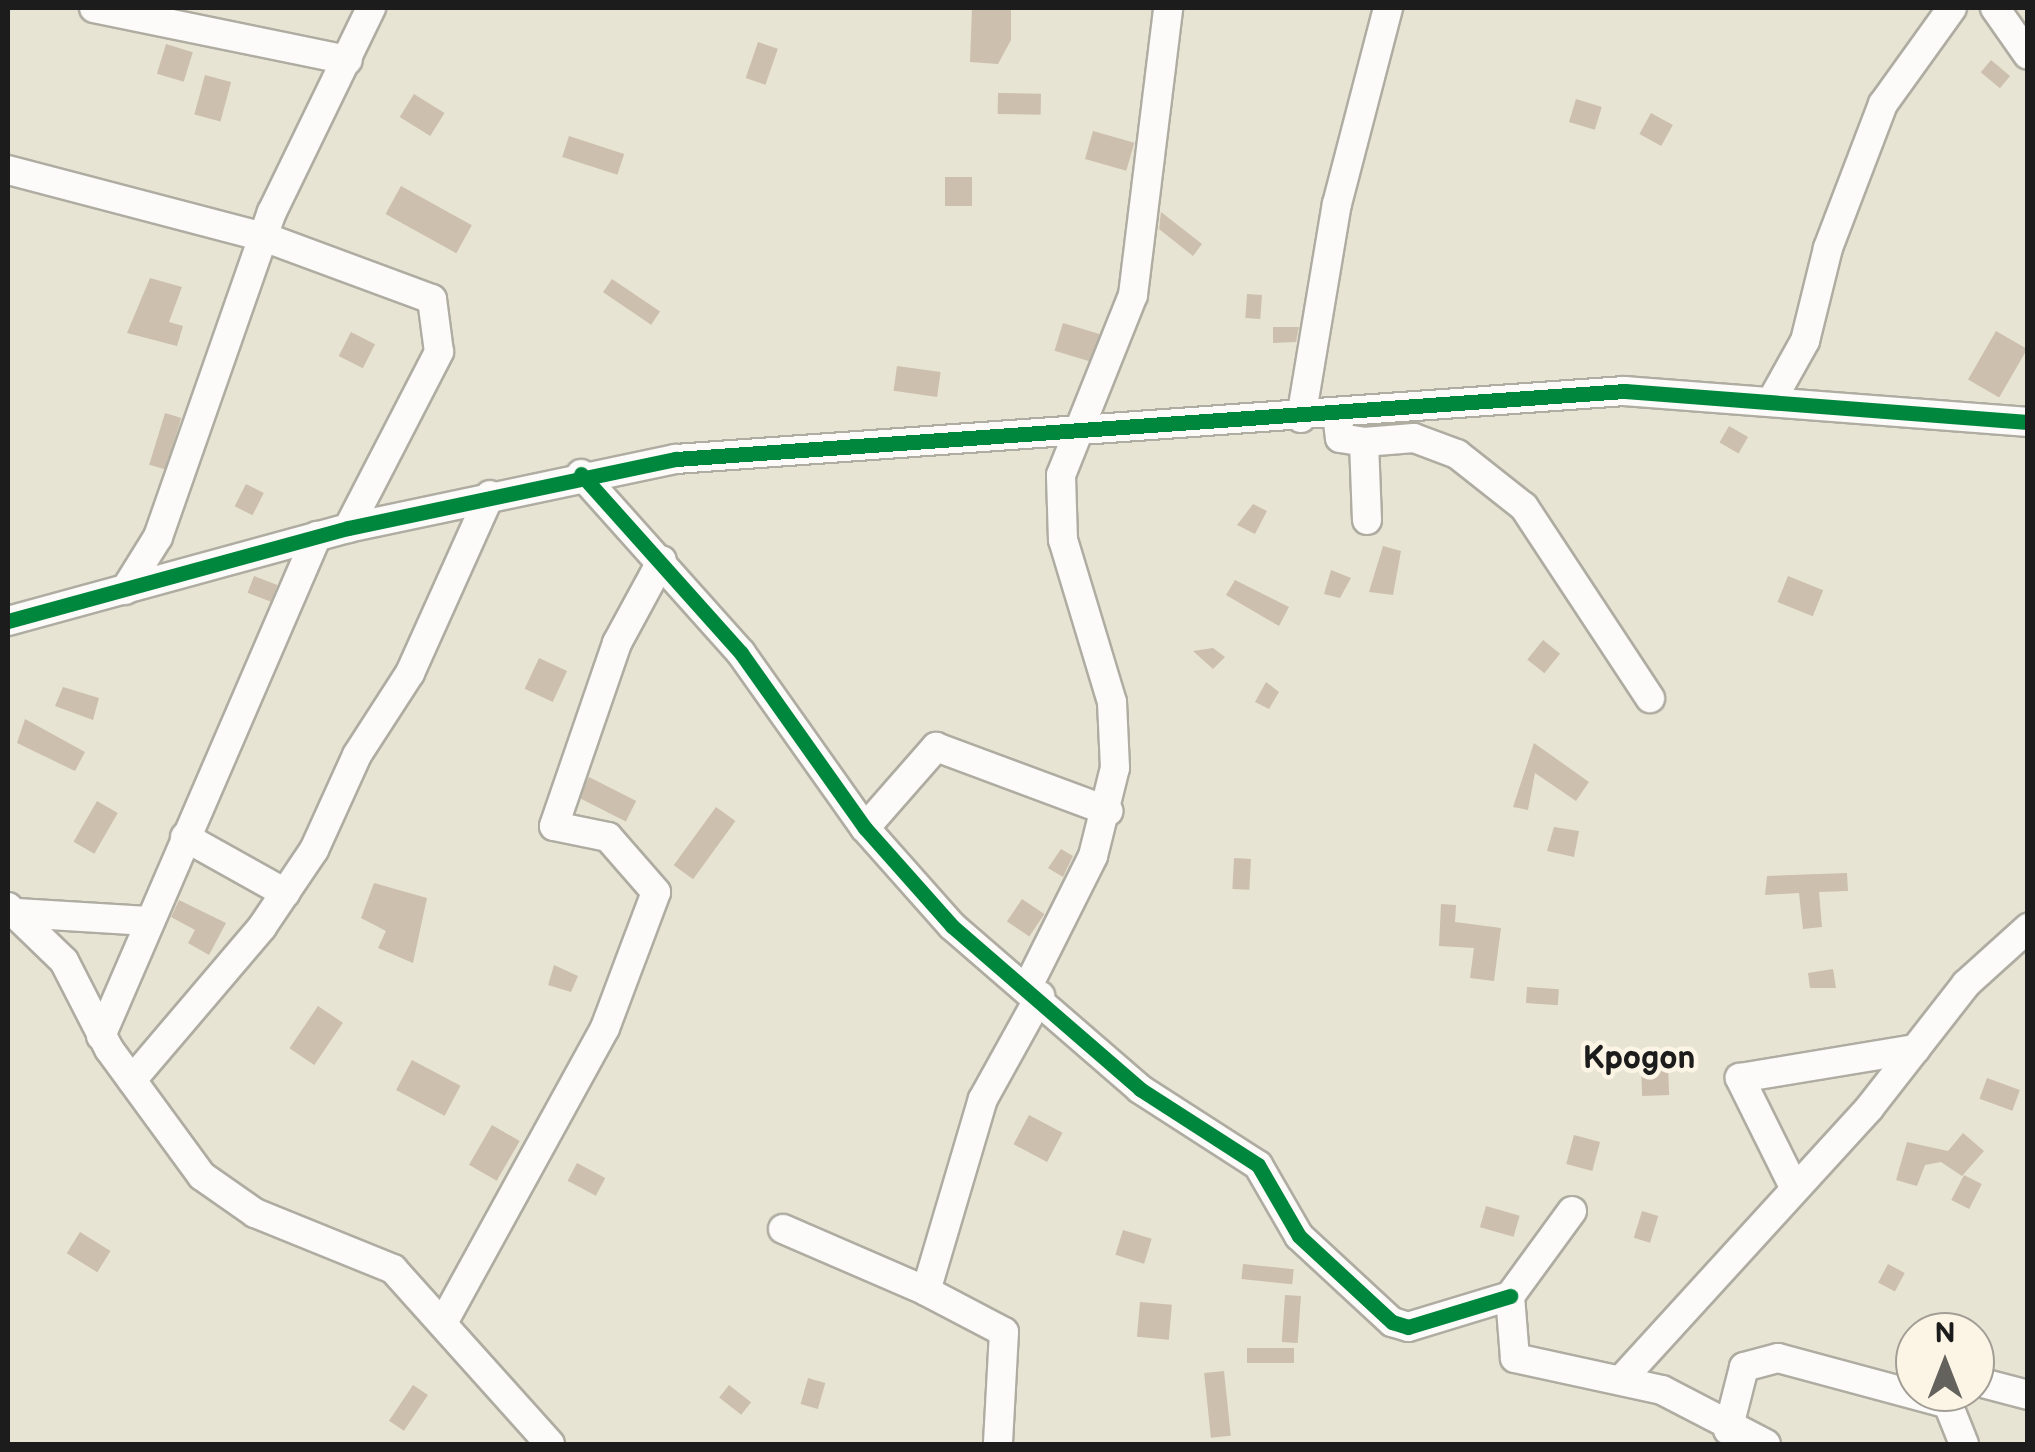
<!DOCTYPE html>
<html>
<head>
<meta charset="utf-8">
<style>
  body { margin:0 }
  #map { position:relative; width:2035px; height:1452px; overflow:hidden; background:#e8e4d4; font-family:"Balsamiq Sans",sans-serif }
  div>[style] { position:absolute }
  .building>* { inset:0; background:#ccbfad; transform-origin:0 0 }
  .roads { filter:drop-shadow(2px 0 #afaca2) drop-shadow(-2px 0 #afaca2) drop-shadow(0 2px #afaca2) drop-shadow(0 -2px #afaca2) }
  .minor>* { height:28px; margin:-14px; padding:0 14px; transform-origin:14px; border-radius:14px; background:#fcfbf9 }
  .cycleway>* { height:15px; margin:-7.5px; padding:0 7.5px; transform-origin:7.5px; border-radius:7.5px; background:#00873e }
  span { translate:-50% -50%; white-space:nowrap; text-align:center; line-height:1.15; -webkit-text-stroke:9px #fcf5e5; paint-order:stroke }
  .quarter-label { font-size:32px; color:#1c1c1c; font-weight:700 }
  .frame { position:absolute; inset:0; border:10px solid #1c1c1c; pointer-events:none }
  .north { position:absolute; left:1895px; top:1312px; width:100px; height:100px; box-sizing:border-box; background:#fcf5e5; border:2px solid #a29e95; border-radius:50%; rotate:0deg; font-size:28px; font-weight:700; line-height:40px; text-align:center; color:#1c1c1c }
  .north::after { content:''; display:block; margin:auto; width:35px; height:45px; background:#63625c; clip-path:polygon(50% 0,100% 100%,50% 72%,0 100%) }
</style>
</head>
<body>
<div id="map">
  <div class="building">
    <div style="clip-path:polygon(972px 8px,1011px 8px,1011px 40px,998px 64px,970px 62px)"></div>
    <div style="left:758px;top:42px;width:21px;height:38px;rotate:19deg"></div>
    <div style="left:166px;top:44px;width:28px;height:31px;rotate:17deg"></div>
    <div style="left:1991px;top:60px;width:25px;height:16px;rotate:40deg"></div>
    <div style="left:205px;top:75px;width:27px;height:41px;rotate:15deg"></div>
    <div style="left:998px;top:93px;width:43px;height:21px;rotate:1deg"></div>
    <div style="left:414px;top:94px;width:36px;height:27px;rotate:32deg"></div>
    <div style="left:1576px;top:99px;width:27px;height:24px;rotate:17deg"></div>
    <div style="left:1651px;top:113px;width:25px;height:24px;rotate:29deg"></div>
    <div style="left:1093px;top:131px;width:43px;height:29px;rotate:16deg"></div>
    <div style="left:569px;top:136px;width:58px;height:22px;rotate:18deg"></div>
    <div style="left:945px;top:177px;width:27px;height:29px"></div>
    <div style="left:401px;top:186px;width:81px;height:32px;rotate:29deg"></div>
    <div style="clip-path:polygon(1161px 212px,1202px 244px,1193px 256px,1159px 229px)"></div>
    <div style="clip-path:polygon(150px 278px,182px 287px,169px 322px,183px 326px,177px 346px,127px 333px)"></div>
    <div style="left:612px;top:279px;width:58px;height:16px;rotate:34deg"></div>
    <div style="left:1247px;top:294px;width:15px;height:24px;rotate:4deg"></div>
    <div style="left:1063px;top:323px;width:38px;height:29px;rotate:17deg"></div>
    <div style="clip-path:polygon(1273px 327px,1299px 327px,1296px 342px,1273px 343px)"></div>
    <div style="left:1996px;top:331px;width:36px;height:56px;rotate:30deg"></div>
    <div style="left:351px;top:332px;width:27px;height:27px;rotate:27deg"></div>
    <div style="left:897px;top:366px;width:44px;height:25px;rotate:8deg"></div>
    <div style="left:165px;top:413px;width:17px;height:54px;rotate:17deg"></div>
    <div style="left:1729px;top:426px;width:22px;height:19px;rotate:30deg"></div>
    <div style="left:246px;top:484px;width:20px;height:25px;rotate:27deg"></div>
    <div style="clip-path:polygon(1253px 504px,1267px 511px,1255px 534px,1237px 525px)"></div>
    <div style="clip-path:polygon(1383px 546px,1401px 551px,1393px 595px,1369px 592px)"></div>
    <div style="clip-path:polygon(1331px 570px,1351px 578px,1340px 598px,1324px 594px)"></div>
    <div style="left:254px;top:576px;width:25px;height:18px;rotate:21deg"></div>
    <div style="left:1788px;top:576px;width:38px;height:28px;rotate:22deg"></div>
    <div style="clip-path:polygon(1235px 580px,1289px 607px,1279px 626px,1226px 595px)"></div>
    <div style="left:1543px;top:640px;width:22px;height:25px;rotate:39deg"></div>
    <div style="clip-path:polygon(1213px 648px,1225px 657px,1213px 669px,1193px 651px)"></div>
    <div style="left:539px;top:658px;width:31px;height:34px;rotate:25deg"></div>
    <div style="clip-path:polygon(1266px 682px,1279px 692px,1269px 709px,1255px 702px)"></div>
    <div style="clip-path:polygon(63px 687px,99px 698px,93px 720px,55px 706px)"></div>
    <div style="clip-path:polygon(25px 719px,85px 752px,75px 771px,17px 743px)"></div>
    <div style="clip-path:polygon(1534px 743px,1589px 782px,1576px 801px,1535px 773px,1528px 810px,1513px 807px)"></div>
    <div style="left:589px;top:777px;width:53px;height:23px;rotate:27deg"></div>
    <div style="left:97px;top:801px;width:24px;height:47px;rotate:30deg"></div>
    <div style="left:716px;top:807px;width:24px;height:72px;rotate:36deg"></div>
    <div style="clip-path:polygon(1554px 827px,1579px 831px,1574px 857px,1547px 851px)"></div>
    <div style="clip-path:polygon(1061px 849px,1073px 856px,1063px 877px,1048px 868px)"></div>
    <div style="left:1234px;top:858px;width:17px;height:31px;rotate:3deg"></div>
    <div style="clip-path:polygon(1847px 873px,1848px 891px,1819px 892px,1822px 927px,1803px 929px,1799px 893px,1765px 895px,1767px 876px)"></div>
    <div style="clip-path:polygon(374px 883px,427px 898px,413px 963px,378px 948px,386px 931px,361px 918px)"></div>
    <div style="left:1022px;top:899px;width:27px;height:27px;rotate:34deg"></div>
    <div style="clip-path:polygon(179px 900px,226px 923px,209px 955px,188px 943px,195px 930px,171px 917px)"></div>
    <div style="clip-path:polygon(1441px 904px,1456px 905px,1455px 922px,1501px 928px,1494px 981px,1470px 978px,1474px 948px,1439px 946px)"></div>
    <div style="clip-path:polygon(554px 965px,578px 976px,571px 992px,548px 985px)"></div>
    <div style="clip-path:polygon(1833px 969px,1836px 988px,1810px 988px,1808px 973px)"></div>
    <div style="left:1527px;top:987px;width:32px;height:16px;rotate:4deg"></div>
    <div style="left:318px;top:1006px;width:30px;height:51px;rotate:34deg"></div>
    <div style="left:412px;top:1060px;width:55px;height:34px;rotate:28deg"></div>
    <div style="left:1668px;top:1063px;width:32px;height:27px;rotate:88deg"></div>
    <div style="left:1987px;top:1078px;width:35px;height:22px;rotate:20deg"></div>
    <div style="left:1029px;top:1115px;width:38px;height:33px;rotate:28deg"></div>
    <div style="left:492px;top:1125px;width:32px;height:46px;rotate:30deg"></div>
    <div style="clip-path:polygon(1963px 1133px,1984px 1151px,1962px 1176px,1941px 1162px,1925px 1165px,1917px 1186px,1896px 1180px,1907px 1142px,1948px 1151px)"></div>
    <div style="left:1574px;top:1135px;width:27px;height:30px;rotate:15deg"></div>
    <div style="left:577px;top:1163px;width:32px;height:20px;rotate:28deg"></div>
    <div style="left:1964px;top:1175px;width:20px;height:28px;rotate:27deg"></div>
    <div style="left:1486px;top:1206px;width:35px;height:22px;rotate:16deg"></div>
    <div style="left:1642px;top:1211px;width:17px;height:28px;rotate:17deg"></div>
    <div style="left:1123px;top:1230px;width:30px;height:26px;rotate:17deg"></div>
    <div style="left:80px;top:1232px;width:36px;height:25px;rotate:32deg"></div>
    <div style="left:1243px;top:1264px;width:51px;height:15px;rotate:6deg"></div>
    <div style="left:1888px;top:1264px;width:19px;height:21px;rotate:28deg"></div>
    <div style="left:1285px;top:1295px;width:16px;height:47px;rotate:4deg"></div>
    <div style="left:1140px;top:1302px;width:32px;height:35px;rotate:5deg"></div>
    <div style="left:1247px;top:1348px;width:47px;height:15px"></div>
    <div style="left:1224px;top:1371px;width:65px;height:20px;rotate:84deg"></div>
    <div style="left:808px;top:1378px;width:18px;height:27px;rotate:16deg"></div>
    <div style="left:413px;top:1385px;width:18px;height:43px;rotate:34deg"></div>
    <div style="left:729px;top:1385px;width:28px;height:16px;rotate:38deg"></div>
  </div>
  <div class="roads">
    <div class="minor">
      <div style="left:94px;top:8px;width:259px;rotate:11.6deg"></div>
      <div style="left:1995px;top:8px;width:57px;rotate:54.9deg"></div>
      <div style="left:8px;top:170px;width:265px;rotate:14.7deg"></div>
      <div style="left:264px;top:237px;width:179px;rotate:20.3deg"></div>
      <div style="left:432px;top:299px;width:53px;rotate:82.5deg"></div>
      <div style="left:439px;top:352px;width:198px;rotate:117.3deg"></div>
      <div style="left:1772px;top:400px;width:68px;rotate:-60.8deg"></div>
      <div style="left:1805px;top:341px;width:96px;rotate:-76.1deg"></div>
      <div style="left:1828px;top:248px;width:154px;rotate:-69.1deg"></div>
      <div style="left:1883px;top:104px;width:118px;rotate:-54.3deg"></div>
      <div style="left:1337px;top:414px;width:24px;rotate:83deg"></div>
      <div style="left:1340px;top:438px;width:24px;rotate:9deg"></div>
      <div style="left:1364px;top:442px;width:78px;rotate:87.8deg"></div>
      <div style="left:1301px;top:418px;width:217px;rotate:-80.5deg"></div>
      <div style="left:1337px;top:204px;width:203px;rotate:-75.4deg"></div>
      <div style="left:1364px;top:442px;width:50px;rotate:-4.6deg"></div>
      <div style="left:1414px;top:438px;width:46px;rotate:20.4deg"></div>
      <div style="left:1457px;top:454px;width:85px;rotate:38.3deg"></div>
      <div style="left:1524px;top:507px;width:229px;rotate:56.6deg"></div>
      <div style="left:581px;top:474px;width:240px;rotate:48.2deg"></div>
      <div style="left:741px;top:653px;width:214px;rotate:54.7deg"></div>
      <div style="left:865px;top:828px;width:131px;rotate:48.4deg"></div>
      <div style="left:952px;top:926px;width:249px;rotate:40.9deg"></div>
      <div style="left:1140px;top:1089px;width:140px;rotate:32.8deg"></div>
      <div style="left:1258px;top:1165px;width:82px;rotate:60deg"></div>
      <div style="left:1299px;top:1236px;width:127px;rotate:42.8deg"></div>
      <div style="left:1392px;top:1322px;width:17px;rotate:17deg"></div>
      <div style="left:1408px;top:1327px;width:107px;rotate:-16.9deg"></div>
      <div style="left:125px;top:590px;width:62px;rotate:-58.1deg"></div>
      <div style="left:158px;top:537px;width:344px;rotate:-70.7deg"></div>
      <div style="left:272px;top:212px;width:227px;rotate:-64.1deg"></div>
      <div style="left:8px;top:621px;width:352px;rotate:-15.3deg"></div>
      <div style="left:348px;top:528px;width:335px;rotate:-11.9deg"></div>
      <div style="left:676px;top:459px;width:951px;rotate:-4.1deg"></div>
      <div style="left:1625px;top:391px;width:404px;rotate:4.4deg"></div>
      <div style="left:865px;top:828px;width:108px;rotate:-48.8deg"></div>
      <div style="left:936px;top:747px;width:184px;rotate:20.4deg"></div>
      <div style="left:185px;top:837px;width:115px;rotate:29.2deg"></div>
      <div style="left:8px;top:907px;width:78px;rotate:44deg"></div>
      <div style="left:64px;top:961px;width:99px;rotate:62.9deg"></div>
      <div style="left:109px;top:1049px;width:157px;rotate:53.8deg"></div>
      <div style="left:202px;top:1176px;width:65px;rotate:34.9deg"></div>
      <div style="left:255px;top:1213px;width:149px;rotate:22.1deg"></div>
      <div style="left:393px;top:1269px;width:235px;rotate:48.1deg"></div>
      <div style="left:17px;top:913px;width:131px;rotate:3.5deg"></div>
      <div style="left:1029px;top:984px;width:143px;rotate:-63.4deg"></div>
      <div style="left:1093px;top:856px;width:91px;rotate:-76deg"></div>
      <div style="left:1115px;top:768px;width:66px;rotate:-92.6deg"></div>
      <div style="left:1112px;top:702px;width:169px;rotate:-106.8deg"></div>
      <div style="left:1063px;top:540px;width:65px;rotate:-91.8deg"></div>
      <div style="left:1061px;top:475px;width:194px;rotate:-68.2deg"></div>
      <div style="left:1133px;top:295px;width:289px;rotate:-83deg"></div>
      <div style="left:101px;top:1036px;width:545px;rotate:-66.64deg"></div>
      <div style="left:132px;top:1080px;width:201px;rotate:-49.6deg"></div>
      <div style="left:262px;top:927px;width:93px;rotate:-56deg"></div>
      <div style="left:314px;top:850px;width:104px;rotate:-65.6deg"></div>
      <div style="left:357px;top:755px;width:98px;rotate:-57.1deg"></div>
      <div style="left:410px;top:673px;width:195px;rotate:-65.8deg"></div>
      <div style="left:1794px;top:1187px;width:122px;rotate:-116.4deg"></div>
      <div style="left:1740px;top:1078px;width:178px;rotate:-9.4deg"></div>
      <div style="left:1572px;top:1211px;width:105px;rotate:126.1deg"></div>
      <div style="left:1510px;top:1296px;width:62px;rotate:85.4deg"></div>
      <div style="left:1515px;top:1358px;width:150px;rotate:12.3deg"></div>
      <div style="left:1662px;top:1390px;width:117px;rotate:27.4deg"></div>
      <div style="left:783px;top:1229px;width:156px;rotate:23.4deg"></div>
      <div style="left:926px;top:1291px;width:200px;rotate:-73.5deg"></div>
      <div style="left:983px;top:1099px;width:118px;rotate:-61deg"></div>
      <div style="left:926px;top:1291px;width:88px;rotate:27.7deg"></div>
      <div style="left:1004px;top:1332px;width:112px;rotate:93.1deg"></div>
      <div style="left:444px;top:1321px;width:334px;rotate:-61.2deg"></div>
      <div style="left:605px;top:1028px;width:145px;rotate:-69.4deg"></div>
      <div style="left:656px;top:892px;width:73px;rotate:-131.1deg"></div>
      <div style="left:608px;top:837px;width:55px;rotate:-168.5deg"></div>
      <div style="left:554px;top:826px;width:194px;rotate:-71deg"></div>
      <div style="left:617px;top:643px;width:94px;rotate:-61.5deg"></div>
      <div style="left:1622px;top:1379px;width:368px;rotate:-47.6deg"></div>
      <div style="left:1870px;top:1107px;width:156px;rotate:-52deg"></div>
      <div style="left:1966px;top:984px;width:84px;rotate:-42.1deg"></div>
      <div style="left:1975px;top:1381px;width:55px;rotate:14.8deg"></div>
      <div style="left:1728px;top:1430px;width:65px;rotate:-75.7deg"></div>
      <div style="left:1744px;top:1367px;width:35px;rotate:-15deg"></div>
      <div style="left:1778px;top:1358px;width:176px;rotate:15.1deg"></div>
      <div style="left:1948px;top:1404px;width:43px;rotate:68.2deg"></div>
    </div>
  </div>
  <div class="cycleway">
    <div style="left:581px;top:474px;width:240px;rotate:48.2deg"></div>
    <div style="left:741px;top:653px;width:214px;rotate:54.7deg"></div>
    <div style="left:865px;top:828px;width:131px;rotate:48.4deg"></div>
    <div style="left:952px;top:926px;width:249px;rotate:40.9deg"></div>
    <div style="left:1140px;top:1089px;width:140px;rotate:32.8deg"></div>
    <div style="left:1258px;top:1165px;width:82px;rotate:60deg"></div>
    <div style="left:1299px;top:1236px;width:127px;rotate:42.8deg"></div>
    <div style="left:1392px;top:1322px;width:17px;rotate:17deg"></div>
    <div style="left:1408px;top:1327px;width:107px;rotate:-16.9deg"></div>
    <div style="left:8px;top:621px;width:352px;rotate:-15.3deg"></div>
    <div style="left:348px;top:528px;width:335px;rotate:-11.9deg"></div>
    <div style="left:676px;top:459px;width:951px;rotate:-4.1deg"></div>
    <div style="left:1625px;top:391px;width:404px;rotate:4.4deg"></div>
  </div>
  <div class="quarter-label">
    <span style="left:1639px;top:1059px">Kpogon</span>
  </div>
  <div class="frame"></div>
  <div class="north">N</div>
</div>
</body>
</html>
